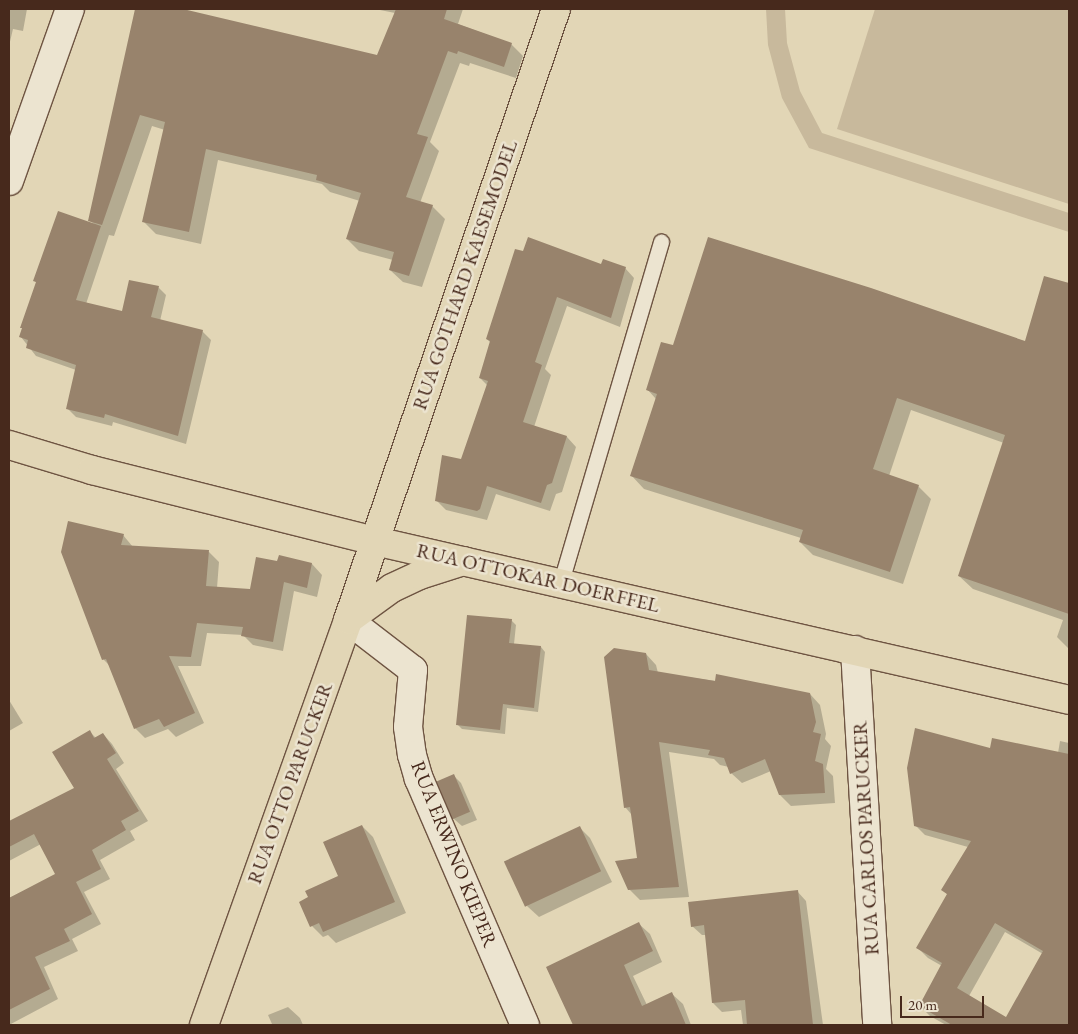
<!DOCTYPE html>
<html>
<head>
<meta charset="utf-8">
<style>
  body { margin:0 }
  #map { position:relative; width:1078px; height:1034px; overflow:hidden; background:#e2d6b6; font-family:"EB Garamond",serif }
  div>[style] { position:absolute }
  .green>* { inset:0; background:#c8b99c }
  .shadow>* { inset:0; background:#0003 }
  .building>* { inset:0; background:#98836c; transform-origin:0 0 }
  .roads { filter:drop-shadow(1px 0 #6e5442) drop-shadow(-1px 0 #6e5442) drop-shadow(0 1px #6e5442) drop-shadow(0 -1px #6e5442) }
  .lane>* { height:15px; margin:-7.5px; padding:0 7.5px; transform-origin:7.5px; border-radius:7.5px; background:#ece4d0 }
  .street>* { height:28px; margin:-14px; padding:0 14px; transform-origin:14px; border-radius:14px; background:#ece4d0 }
  .primary>* { height:28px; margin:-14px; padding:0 14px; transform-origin:14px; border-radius:14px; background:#e2d6b6 }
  span { translate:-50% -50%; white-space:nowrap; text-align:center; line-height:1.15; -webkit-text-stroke:5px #ece4d0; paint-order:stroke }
  .street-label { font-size:20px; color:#47291c }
  .frame { position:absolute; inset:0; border:10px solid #47291c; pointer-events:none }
  .scale { position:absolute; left:900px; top:996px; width:84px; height:22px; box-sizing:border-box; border:2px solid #47291c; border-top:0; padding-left:6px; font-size:15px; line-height:18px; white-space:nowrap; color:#47291c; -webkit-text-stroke:4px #ece4d0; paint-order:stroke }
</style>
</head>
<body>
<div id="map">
  <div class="green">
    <div style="clip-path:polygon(766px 9px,785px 9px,787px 43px,800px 91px,822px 133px,1069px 213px,1069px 232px,809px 148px,782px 98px,768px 45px)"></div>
    <div style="clip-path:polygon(875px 9px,1069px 9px,1069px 204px,837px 129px)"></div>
  </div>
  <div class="shadow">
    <div style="clip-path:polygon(9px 9px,27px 9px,23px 31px,13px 29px,9px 46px)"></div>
    <div style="clip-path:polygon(136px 9px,177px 9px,378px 57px,395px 13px,375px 9px,463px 9px,458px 24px,511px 44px,523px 56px,516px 78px,470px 63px,469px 66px,460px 63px,430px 142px,439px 151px,420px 203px,432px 206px,445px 219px,422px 287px,403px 282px,390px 270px,393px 260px,359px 251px,347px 239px,360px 201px,330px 192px,322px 184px,218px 160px,201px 244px,156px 234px,144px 222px,165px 130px,152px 126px,114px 236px,109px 235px,86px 304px,122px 312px,158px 287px,166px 295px,160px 321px,202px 331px,211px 340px,186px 444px,113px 422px,112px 426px,76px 417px,68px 409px,76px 370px,36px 356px,21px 337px,23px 329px,21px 327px,37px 283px,35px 281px,94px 224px,89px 220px)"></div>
    <div style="clip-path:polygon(602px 266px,625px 268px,634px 278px,620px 327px,567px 306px,545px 369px,551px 375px,534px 427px,567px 437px,576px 447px,562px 492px,556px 494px,550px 511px,496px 494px,487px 520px,446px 510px,437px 501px,462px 461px,488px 386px,480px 378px,491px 343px,487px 339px)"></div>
    <div style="clip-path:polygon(1045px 277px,1069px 284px,1069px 649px,1057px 637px,1063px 620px,973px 589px,959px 576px,1004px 443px,911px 410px,889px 476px,918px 486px,931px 499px,903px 584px,813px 555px,800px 542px,801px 538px,644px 489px,631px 475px,656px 399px,647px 389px,674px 347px,1026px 342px)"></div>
    <div style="clip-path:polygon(123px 535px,133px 547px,209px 552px,219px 562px,217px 588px,251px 590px,278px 562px,280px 557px,312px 564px,322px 575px,317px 597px,294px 591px,283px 651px,253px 645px,243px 635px,207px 633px,201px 666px,178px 666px,204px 723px,176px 737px,168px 729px,145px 738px,135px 728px,111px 667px,104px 660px,63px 552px)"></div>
    <div style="clip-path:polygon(511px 620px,516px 625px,514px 644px,541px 647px,545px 652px,538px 712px,507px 708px,505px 734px,462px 729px,457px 724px)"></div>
    <div style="clip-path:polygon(646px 654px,656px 665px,658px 673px,810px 694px,820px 705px,826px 734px,825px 739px,831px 746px,826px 769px,833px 776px,835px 803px,791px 806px,780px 795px,771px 771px,742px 783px,731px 773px,729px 767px,720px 765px,714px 759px,669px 752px,689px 897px,640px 900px,629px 889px,639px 859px,632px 815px,625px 807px)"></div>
    <div style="clip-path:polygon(9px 700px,23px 723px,9px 731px)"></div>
    <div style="clip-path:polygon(89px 731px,96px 738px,103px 734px,112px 744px,124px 763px,116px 769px,148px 821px,130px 831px,135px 840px,100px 860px,110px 879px,84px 892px,101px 924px,72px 939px,78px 951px,44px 967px,58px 999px,9px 1025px,9px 898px,57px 875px,41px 844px,9px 861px,9px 823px,76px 788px)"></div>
    <div style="clip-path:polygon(evenodd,1060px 741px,1069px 743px,1069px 1025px,946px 1025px,930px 1016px,920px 1006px,942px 966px,928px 958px,918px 948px,948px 895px,943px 890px,968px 847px,925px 835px,915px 825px,991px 750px,1058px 753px,1060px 741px,1005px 932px,1043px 954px,1007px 1019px,969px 996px,1005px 932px)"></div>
    <div style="clip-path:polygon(454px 776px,461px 783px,477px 820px,462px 826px,454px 819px,439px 782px)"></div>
    <div style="clip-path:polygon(362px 826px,373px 837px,406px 913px,336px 943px,328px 935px,323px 937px,312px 926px,339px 877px)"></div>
    <div style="clip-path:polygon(579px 827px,590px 838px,612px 882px,539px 917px,527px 906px)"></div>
    <div style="clip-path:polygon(797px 891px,806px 901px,823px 1025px,743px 1025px,741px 1010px,722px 1012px,713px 1003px,706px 935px,702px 935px,692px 926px)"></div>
    <div style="clip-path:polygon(639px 924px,650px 934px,662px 962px,633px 976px,647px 1005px,672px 994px,683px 1004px,691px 1025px,574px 1025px,547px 968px)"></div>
    <div style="clip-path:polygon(288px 1007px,300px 1018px,303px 1025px,268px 1025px,272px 1024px,268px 1015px)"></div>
  </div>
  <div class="building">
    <div style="clip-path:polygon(135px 9px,183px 9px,377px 55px,396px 9px,447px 9px,444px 19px,512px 43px,504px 67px,458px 51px,457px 54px,448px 51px,417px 134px,428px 137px,406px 197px,433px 205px,409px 276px,389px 270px,394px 252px,346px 239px,361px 193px,316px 180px,317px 175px,206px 149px,189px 232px,142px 222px,165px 122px,140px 115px,102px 225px,88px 221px)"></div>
    <div style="clip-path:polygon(58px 211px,101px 226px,76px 300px,122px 311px,129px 280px,159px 286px,151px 317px,203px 330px,178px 436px,105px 414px,104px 418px,66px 409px,76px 365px,26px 348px,28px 340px,19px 337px,22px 328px,20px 328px,36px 282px,33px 281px)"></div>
    <div style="clip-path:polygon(528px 237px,601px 264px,603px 259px,626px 267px,611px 318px,557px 297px,535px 362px,542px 365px,523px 422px,567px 436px,552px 483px,547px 485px,541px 503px,487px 486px,480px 509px,477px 511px,435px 501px,442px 455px,461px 459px,488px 381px,479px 378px,490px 341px,486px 339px,515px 249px,523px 251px)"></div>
    <div style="clip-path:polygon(708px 237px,871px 288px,1025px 341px,1044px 276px,1069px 283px,1069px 614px,958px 576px,1005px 435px,897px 398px,873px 469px,919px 485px,890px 572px,799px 542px,803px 530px,630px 476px,657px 394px,646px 390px,661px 342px,673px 345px)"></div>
    <div style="clip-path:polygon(68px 521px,124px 534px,121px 545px,209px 550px,206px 586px,250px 589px,256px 557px,277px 561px,279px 555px,312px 563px,307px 588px,284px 582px,273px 642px,241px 636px,243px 627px,197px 623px,191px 657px,169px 656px,195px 713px,164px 727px,159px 719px,134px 729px,106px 659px,102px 660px,61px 552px)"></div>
    <div style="clip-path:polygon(467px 615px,512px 619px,509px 643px,541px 646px,534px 708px,503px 704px,500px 730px,456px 725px)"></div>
    <div style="clip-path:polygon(614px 648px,646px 653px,649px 670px,715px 681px,716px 674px,810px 693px,816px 722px,813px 732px,821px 734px,815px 761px,823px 764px,825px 793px,779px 795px,765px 759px,730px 774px,724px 758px,708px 755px,710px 750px,659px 742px,679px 887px,628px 890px,615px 861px,637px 858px,630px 807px,624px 808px,604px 657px)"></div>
    <div style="clip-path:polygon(evenodd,915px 728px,990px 748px,992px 738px,1069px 754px,1069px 1025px,952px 1025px,919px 1006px,942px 963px,916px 948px,947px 894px,941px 890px,971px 841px,914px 826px,907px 768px,915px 728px,995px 923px,1043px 951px,1006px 1017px,957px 988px,995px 923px)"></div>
    <div style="clip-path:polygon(90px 730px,94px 738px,103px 733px,116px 753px,107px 759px,139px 811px,121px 821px,126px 830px,92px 850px,101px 869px,76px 882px,92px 914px,64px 929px,70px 941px,35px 957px,50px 989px,9px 1010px,9px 898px,55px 874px,34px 834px,9px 847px,9px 821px,74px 788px,52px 752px)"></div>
    <div style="left:454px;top:774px;width:41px;height:19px;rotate:67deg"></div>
    <div style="clip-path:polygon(362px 825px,395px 902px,323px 932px,319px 923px,310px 927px,299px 902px,308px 897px,305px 891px,338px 876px,323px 842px)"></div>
    <div style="left:580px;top:826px;width:50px;height:84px;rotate:65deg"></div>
    <div style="clip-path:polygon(798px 890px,813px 1025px,747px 1025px,745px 1000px,712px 1003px,704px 925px,691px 927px,688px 902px)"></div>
    <div style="clip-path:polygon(639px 922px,653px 951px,624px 965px,642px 1006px,672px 992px,686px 1025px,573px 1025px,546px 967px)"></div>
  </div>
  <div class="roads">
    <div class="lane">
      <div style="left:560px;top:585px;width:358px;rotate:-73.6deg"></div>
    </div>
    <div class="street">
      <div style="left:9px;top:181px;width:182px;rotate:-70.5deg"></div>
      <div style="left:348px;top:620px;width:82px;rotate:37.6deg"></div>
      <div style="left:413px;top:670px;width:57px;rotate:95deg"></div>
      <div style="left:408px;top:727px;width:28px;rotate:82deg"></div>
      <div style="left:412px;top:755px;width:25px;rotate:74deg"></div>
      <div style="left:419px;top:779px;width:268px;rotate:66.7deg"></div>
      <div style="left:855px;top:650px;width:376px;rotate:86.6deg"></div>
    </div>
    <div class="primary">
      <div style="left:9px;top:445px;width:87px;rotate:16.8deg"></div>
      <div style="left:92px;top:470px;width:292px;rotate:14.1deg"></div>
      <div style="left:375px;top:541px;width:712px;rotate:12.9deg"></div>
      <div style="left:348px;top:620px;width:54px;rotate:-36deg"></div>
      <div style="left:392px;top:588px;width:31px;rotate:-25deg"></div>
      <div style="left:420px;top:575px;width:46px;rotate:-17.7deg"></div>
      <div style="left:204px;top:1025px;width:430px;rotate:-70.4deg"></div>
      <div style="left:348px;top:620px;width:645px;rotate:-71.2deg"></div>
    </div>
  </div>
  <div class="street-label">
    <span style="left:465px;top:275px;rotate:-71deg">RUA GOTHARD KAESEMODEL</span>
    <span style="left:538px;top:578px;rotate:13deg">RUA OTTOKAR DOERFFEL</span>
    <span style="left:290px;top:783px;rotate:-70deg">RUA OTTO PARUCKER</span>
    <span style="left:866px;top:838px;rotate:-93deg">RUA CARLOS PARUCKER</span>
    <span style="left:454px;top:854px;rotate:68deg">RUA ERWINO KIEPER</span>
  </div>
  <div class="frame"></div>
  <div class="scale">20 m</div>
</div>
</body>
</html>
